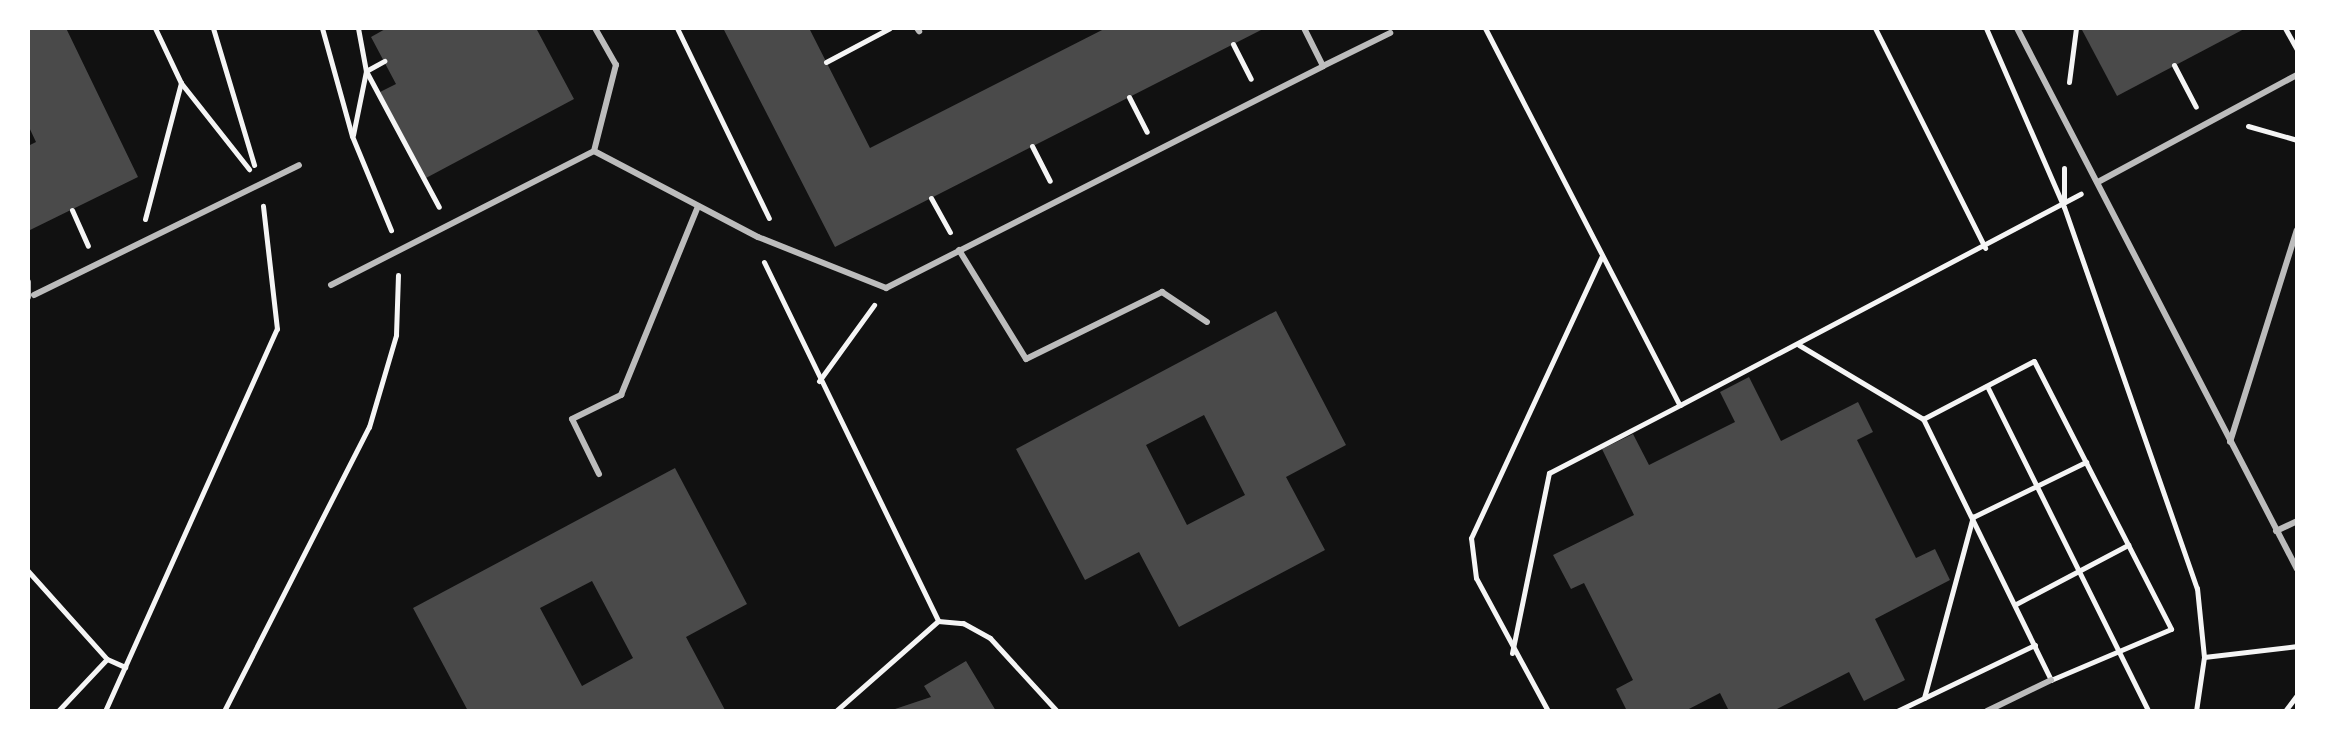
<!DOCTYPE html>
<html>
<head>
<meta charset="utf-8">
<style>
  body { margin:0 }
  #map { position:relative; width:2325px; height:739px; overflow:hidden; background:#111; font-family:"Fira Sans",sans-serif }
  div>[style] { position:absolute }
  .building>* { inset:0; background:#4a4a4a }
  .path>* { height:5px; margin:-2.5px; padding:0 2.5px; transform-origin:2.5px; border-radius:2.5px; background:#f5f5f5 }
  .service>* { height:6px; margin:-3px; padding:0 3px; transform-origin:3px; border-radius:3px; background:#bcbcbc }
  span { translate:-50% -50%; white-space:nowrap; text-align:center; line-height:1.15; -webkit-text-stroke:7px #fff; paint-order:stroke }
  .frame { position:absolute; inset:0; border:30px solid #fff; pointer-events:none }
</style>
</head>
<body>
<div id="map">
  <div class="building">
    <div style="clip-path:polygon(28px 28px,66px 28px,138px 177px,28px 231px,28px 146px,36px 142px,28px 125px)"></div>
    <div style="clip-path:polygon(387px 28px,536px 28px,574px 99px,426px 178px,380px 92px,396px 84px,371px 37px)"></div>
    <div style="clip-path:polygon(723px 28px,809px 28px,870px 148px,1106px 28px,1265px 28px,835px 247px)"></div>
    <div style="clip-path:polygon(2081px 28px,2246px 28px,2117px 96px)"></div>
    <div style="clip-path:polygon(evenodd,1276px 311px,1346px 445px,1286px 477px,1325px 550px,1179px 627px,1139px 552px,1085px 580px,1016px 449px,1276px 311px,1204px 415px,1245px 495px,1187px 525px,1146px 445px,1204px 415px)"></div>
    <div style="clip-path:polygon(1749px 377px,1781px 441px,1858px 402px,1873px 432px,1857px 440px,1916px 558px,1935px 549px,1950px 580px,1875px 619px,1905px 680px,1864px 701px,1849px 672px,1773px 711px,1729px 711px,1720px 693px,1685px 711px,1627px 711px,1616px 689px,1633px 680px,1584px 583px,1571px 589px,1553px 555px,1634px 515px,1602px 449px,1633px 434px,1649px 465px,1735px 422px,1720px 392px)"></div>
    <div style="clip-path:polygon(evenodd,675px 468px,747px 604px,686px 637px,725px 710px,468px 711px,413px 608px,675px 468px,592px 581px,633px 658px,582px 686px,540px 608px,592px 581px)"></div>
    <div style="clip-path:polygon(966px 661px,996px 711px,889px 711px,931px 697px,924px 686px)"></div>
  </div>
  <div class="path">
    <div style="left:155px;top:28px;width:61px;rotate:64.7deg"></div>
    <div style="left:213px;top:28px;width:143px;rotate:73.3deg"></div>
    <div style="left:322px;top:28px;width:112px;rotate:74.5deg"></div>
    <div style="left:352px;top:136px;width:102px;rotate:67.5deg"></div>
    <div style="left:358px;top:28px;width:44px;rotate:79.5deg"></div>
    <div style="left:366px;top:71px;width:154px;rotate:61.8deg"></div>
    <div style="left:677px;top:28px;width:211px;rotate:64.2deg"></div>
    <div style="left:1485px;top:28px;width:424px;rotate:62.7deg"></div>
    <div style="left:1680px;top:405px;width:453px;rotate:-27.8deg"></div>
    <div style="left:1875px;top:28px;width:246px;rotate:63.4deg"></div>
    <div style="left:1986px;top:28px;width:195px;rotate:66.5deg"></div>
    <div style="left:2064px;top:207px;width:404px;rotate:70.8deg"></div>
    <div style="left:2197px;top:588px;width:69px;rotate:84.2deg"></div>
    <div style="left:2204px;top:657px;width:55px;rotate:98.4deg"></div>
    <div style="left:2285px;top:28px;width:25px;rotate:61deg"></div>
    <div style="left:1233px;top:44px;width:39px;rotate:63deg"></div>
    <div style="left:826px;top:62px;width:72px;rotate:-28deg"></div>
    <div style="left:2174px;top:65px;width:47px;rotate:62.4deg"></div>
    <div style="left:2069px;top:82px;width:54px;rotate:-82.6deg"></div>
    <div style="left:1129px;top:97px;width:39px;rotate:63deg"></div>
    <div style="left:2248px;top:126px;width:51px;rotate:15.9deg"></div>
    <div style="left:353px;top:135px;width:65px;rotate:-78.5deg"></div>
    <div style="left:366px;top:71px;width:21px;rotate:-29deg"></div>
    <div style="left:1032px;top:146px;width:39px;rotate:63deg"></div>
    <div style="left:2064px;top:168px;width:34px;rotate:90deg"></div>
    <div style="left:931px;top:198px;width:39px;rotate:61deg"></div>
    <div style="left:72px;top:210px;width:39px;rotate:66deg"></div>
    <div style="left:145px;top:219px;width:141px;rotate:-75.2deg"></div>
    <div style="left:181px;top:83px;width:110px;rotate:51.7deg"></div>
    <div style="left:764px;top:262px;width:399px;rotate:64.1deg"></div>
    <div style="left:938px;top:621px;width:136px;rotate:138.6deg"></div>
    <div style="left:1799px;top:345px;width:144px;rotate:30.8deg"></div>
    <div style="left:2034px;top:361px;width:301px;rotate:62.9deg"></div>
    <div style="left:2171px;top:629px;width:130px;rotate:157deg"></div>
    <div style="left:2051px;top:680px;width:291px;rotate:-116.1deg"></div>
    <div style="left:1923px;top:419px;width:125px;rotate:-27.6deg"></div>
    <div style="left:819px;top:381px;width:94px;rotate:-54.1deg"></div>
    <div style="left:1987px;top:386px;width:363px;rotate:63.6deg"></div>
    <div style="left:28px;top:571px;width:118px;rotate:48.1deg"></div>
    <div style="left:107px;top:659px;width:20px;rotate:24deg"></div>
    <div style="left:2016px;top:604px;width:127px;rotate:-27.8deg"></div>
    <div style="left:938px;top:621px;width:25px;rotate:5deg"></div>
    <div style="left:963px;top:623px;width:31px;rotate:29deg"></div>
    <div style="left:990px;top:638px;width:99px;rotate:47.5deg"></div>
    <div style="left:1512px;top:653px;width:184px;rotate:-78.4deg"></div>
    <div style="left:1549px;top:473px;width:148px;rotate:-27.4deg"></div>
    <div style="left:2204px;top:657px;width:94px;rotate:-6.7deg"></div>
    <div style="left:1924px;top:698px;width:188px;rotate:-74.9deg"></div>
    <div style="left:1973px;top:517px;width:126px;rotate:-26deg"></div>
    <div style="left:58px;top:711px;width:71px;rotate:-46.7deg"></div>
    <div style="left:105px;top:711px;width:419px;rotate:-65.8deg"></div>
    <div style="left:277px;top:329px;width:124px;rotate:-96.5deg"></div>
    <div style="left:224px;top:711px;width:319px;rotate:-63deg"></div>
    <div style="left:369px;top:427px;width:96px;rotate:-73.6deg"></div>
    <div style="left:396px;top:335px;width:60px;rotate:-88.1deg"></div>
    <div style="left:1548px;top:711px;width:151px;rotate:-118.4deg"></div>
    <div style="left:1476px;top:578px;width:40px;rotate:-97.1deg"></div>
    <div style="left:1471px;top:538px;width:311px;rotate:-65.1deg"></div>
    <div style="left:1897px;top:711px;width:153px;rotate:-25.6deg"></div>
    <div style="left:2285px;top:711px;width:20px;rotate:-53deg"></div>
  </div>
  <div class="service">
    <div style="left:917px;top:28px;width:4px;rotate:56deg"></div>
    <div style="left:2017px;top:28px;width:609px;rotate:62.64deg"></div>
    <div style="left:1323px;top:66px;width:75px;rotate:-26.2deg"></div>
    <div style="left:594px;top:151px;width:89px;rotate:-75.7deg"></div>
    <div style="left:616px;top:65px;width:43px;rotate:-119.6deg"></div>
    <div style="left:2098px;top:182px;width:226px;rotate:-28.3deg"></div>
    <div style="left:959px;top:250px;width:128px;rotate:58.4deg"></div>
    <div style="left:1026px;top:359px;width:152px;rotate:-26.2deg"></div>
    <div style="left:1162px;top:292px;width:54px;rotate:33.7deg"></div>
    <div style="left:28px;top:282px;width:15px;rotate:90deg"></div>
    <div style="left:331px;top:285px;width:295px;rotate:-27deg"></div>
    <div style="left:594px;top:151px;width:185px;rotate:27.7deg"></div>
    <div style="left:758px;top:237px;width:138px;rotate:21.7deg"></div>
    <div style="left:886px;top:288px;width:490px;rotate:-26.9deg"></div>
    <div style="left:1323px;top:66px;width:42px;rotate:-116.6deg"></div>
    <div style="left:34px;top:295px;width:295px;rotate:-26.1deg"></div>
    <div style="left:2230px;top:442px;width:222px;rotate:-72.5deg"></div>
    <div style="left:599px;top:474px;width:61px;rotate:-116.1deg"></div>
    <div style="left:572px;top:419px;width:55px;rotate:-26.1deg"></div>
    <div style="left:621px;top:395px;width:204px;rotate:-67.8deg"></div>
    <div style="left:2276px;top:531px;width:23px;rotate:-25deg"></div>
    <div style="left:1987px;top:711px;width:71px;rotate:-25.8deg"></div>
  </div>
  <div class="frame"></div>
</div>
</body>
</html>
